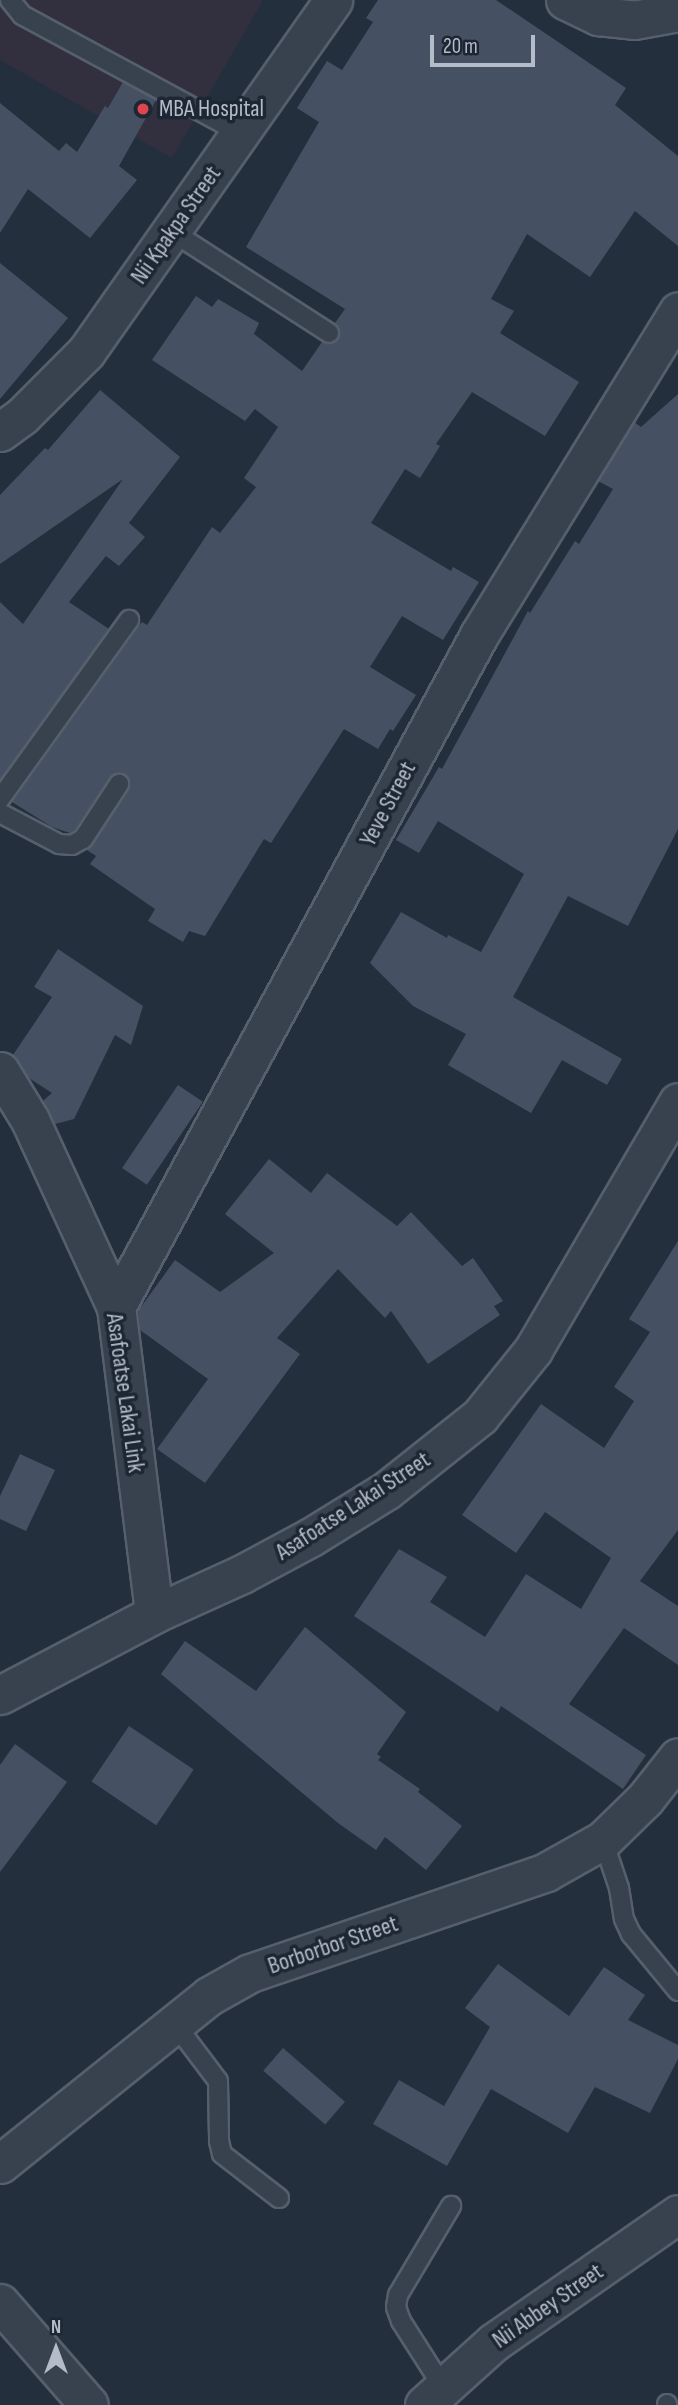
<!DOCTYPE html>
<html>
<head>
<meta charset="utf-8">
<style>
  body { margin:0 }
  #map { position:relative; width:678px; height:2405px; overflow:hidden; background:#242f3e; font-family:"Sofia Sans Condensed",sans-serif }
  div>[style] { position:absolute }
  .medical>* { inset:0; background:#32303f }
  .building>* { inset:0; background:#455162; transform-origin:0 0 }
  .roads { filter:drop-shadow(2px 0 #565f6c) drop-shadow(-2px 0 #565f6c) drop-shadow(0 2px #565f6c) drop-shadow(0 -2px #565f6c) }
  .service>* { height:18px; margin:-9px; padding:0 9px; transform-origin:9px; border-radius:9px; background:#38414e }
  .minor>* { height:37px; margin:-18.5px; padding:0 18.5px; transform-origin:18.5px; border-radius:18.5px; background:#38414e }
  .dots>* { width:19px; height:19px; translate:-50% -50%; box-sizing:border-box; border:4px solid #1d2633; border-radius:50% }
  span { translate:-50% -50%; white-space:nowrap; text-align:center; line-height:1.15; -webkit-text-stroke:7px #1d2633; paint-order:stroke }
  .poi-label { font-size:24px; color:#b4bcc9 }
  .left { translate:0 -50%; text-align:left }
  .street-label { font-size:24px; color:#b4bcc9 }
  .north { position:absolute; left:21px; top:2314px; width:70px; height:70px; -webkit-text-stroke:5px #1d2633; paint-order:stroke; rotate:0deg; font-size:19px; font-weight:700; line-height:28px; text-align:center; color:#b4bcc9 }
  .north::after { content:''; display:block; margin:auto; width:24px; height:32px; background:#b4bcc9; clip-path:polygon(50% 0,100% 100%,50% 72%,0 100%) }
  .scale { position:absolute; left:430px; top:35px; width:105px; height:32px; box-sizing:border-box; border:4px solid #b4bcc9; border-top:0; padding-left:9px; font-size:21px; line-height:24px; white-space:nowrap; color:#b4bcc9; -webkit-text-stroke:5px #1d2633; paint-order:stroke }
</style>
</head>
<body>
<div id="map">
  <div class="medical">
    <div style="clip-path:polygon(0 0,263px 0,172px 158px,0 60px)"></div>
  </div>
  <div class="building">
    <div style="clip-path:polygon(378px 0,496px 0,626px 88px,615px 105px,678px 156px,678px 246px,635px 211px,590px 277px,527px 234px,491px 299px,514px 311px,500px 333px,579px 382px,545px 436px,472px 392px,436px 444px,440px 446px,420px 478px,405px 469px,371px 523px,451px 571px,453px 567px,479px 582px,443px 640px,402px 616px,370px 667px,416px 695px,393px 731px,390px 729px,378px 749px,344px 729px,271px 843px,264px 839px,205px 936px,189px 931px,183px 942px,148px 921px,155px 909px,90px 864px,96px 856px,87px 850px,129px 790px,130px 784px,126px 775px,119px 773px,110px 777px,75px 830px,70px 833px,52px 827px,12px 802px,142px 622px,147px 625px,212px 527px,220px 533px,256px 487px,244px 478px,278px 427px,255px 409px,245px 421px,152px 360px,196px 296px,212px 307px,218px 299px,259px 323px,254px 334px,302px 371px,322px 342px,329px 344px,339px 339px,339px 328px,335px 323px,345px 309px,246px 247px,319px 122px,297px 108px,327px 61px,342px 70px,373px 22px,366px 18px)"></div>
    <div style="clip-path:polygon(123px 82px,156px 100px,119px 166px,137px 180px,90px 238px,28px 189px,0 233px,0 103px,59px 151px,66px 143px,77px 152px,105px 106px,108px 108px)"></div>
    <div style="clip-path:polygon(0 263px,68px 318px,0 399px)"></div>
    <div style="clip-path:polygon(100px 390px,180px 457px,129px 523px,145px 537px,119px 566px,106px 556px,69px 602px,109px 629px,0 780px,0 602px,23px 624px,123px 479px,0 564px,0 495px,45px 448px,48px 450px)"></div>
    <div style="clip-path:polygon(678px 394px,678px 829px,628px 926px,568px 896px,513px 997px,622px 1059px,607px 1085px,562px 1060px,531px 1113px,448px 1065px,466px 1034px,413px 1006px,370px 963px,401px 912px,447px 938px,448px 935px,481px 952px,524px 874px,438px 821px,419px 853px,396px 840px,439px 767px,442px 769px,528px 611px,530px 613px,575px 541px,579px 544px,613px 489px,598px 481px,634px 422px,641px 427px)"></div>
    <div style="clip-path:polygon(58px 949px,143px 1006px,131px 1045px,115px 1035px,74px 1119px,55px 1124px,43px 1101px,52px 1093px,29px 1078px,13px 1055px,52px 997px,34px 987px)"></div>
    <div style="left:178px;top:1085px;width:30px;height:100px;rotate:34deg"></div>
    <div style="clip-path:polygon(269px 1159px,311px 1193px,327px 1173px,397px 1226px,411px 1212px,462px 1266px,473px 1258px,503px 1301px,494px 1306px,500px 1315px,428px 1364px,391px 1311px,385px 1318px,338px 1269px,277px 1338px,300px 1354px,205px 1483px,157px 1449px,208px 1379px,140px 1330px,138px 1311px,175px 1260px,220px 1292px,274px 1253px,225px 1214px)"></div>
    <div style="clip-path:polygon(678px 1241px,678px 1530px,640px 1581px,678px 1606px,678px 1665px,624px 1628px,569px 1704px,646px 1755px,623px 1789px,501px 1706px,498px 1712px,354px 1616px,399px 1549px,447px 1577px,430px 1602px,485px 1637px,526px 1574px,581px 1609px,611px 1558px,545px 1512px,516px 1553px,462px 1515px,541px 1404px,604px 1448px,634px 1401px,614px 1387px,650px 1332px,629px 1319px)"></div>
    <div style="clip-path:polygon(20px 1454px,55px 1470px,26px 1531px,0 1519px,0 1496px)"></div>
    <div style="clip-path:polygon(305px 1627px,406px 1712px,377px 1754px,381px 1757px,378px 1760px,420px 1789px,418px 1792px,462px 1826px,426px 1870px,385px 1837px,376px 1850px,338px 1823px,161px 1674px,185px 1641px,256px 1691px)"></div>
    <div style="left:129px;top:1726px;width:78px;height:67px;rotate:34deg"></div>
    <div style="clip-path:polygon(15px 1744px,67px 1782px,0 1872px,0 1765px)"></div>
    <div style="clip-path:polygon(498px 1964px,569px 2016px,604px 1967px,645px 1995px,628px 2020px,678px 2045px,678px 2059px,650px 2113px,595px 2087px,568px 2133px,491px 2089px,447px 2166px,373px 2124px,399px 2080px,444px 2106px,490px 2027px,465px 2008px)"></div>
    <div style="left:283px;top:2048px;width:82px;height:30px;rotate:41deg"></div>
  </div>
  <div class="roads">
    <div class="service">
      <div style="left:10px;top:0;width:19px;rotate:51deg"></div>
      <div style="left:22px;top:15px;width:248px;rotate:28.4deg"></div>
      <div style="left:171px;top:231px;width:188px;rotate:32.8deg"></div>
      <div style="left:0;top:799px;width:221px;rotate:-54.2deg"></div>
      <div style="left:0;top:813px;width:67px;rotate:27.7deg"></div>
      <div style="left:59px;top:844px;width:13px;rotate:4deg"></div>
      <div style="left:72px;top:845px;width:13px;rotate:-29deg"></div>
      <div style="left:83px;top:839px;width:66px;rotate:-56.8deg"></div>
      <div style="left:603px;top:1840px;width:51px;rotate:71.6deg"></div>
      <div style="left:619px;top:1888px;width:31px;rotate:81deg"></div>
      <div style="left:624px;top:1919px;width:17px;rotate:65deg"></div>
      <div style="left:631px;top:1934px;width:74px;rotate:50.5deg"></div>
      <div style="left:175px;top:2024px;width:71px;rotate:53deg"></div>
      <div style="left:218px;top:2081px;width:60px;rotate:89deg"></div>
      <div style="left:219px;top:2141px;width:13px;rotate:77deg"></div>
      <div style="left:222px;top:2154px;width:72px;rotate:37.7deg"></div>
      <div style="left:443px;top:2387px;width:78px;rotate:-122.5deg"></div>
      <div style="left:401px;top:2321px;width:15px;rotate:-110deg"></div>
      <div style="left:396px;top:2307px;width:12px;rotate:-81deg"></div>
      <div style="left:398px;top:2295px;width:104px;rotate:-59.2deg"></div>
      <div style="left:667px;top:2405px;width:1px;rotate:-90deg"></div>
    </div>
    <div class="minor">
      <div style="left:565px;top:0;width:37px;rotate:26deg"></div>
      <div style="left:598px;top:16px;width:36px;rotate:6deg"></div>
      <div style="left:634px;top:20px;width:45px;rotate:-10.3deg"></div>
      <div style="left:0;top:432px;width:27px;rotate:-36deg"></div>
      <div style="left:22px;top:416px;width:91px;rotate:-45deg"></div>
      <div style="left:86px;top:352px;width:430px;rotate:-54.9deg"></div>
      <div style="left:0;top:1071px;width:57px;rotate:58.5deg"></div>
      <div style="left:30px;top:1120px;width:206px;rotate:65.3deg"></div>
      <div style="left:116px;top:1307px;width:309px;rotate:82.9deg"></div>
      <div style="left:116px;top:1307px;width:764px;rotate:-61.62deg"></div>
      <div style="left:479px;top:635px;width:380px;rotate:-58.4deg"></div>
      <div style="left:0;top:1695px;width:174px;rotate:-27.7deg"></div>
      <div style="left:154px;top:1614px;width:97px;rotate:-24.4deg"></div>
      <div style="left:242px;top:1574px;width:78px;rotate:-28.2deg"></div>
      <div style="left:311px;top:1537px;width:89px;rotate:-31.7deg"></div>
      <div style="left:387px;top:1490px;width:119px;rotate:-38.5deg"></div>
      <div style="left:480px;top:1416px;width:85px;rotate:-51.2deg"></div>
      <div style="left:533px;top:1350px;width:287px;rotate:-59.7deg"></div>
      <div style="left:0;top:2164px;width:268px;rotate:-38.8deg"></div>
      <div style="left:209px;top:1996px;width:47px;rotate:-29.3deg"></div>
      <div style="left:250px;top:1973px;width:313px;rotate:-18.8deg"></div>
      <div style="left:546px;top:1872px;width:65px;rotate:-29.3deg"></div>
      <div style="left:603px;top:1840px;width:59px;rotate:-44.3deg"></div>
      <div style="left:645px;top:1799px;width:53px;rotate:-51.8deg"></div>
      <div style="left:0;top:2303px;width:135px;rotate:48.9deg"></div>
      <div style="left:424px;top:2405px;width:94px;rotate:-42deg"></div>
      <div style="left:494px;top:2342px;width:224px;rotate:-34.8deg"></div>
    </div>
  </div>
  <div class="dots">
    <div style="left:143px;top:109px;background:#e0444e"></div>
  </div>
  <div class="poi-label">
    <span class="left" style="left:159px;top:109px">MBA Hospital</span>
  </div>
  <div class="street-label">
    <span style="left:176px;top:225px;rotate:-55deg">Nii Kpakpa Street</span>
    <span style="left:388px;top:804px;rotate:-62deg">Yeve Street</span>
    <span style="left:125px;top:1393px;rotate:82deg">Asafoatse Lakai Link</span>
    <span style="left:353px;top:1506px;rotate:-33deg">Asafoatse Lakai Street</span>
    <span style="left:333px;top:1945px;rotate:-19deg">Borborbor Street</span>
    <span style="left:548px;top:2306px;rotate:-35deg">Nii Abbey Street</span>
  </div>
  <div class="north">N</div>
  <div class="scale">20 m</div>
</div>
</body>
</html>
